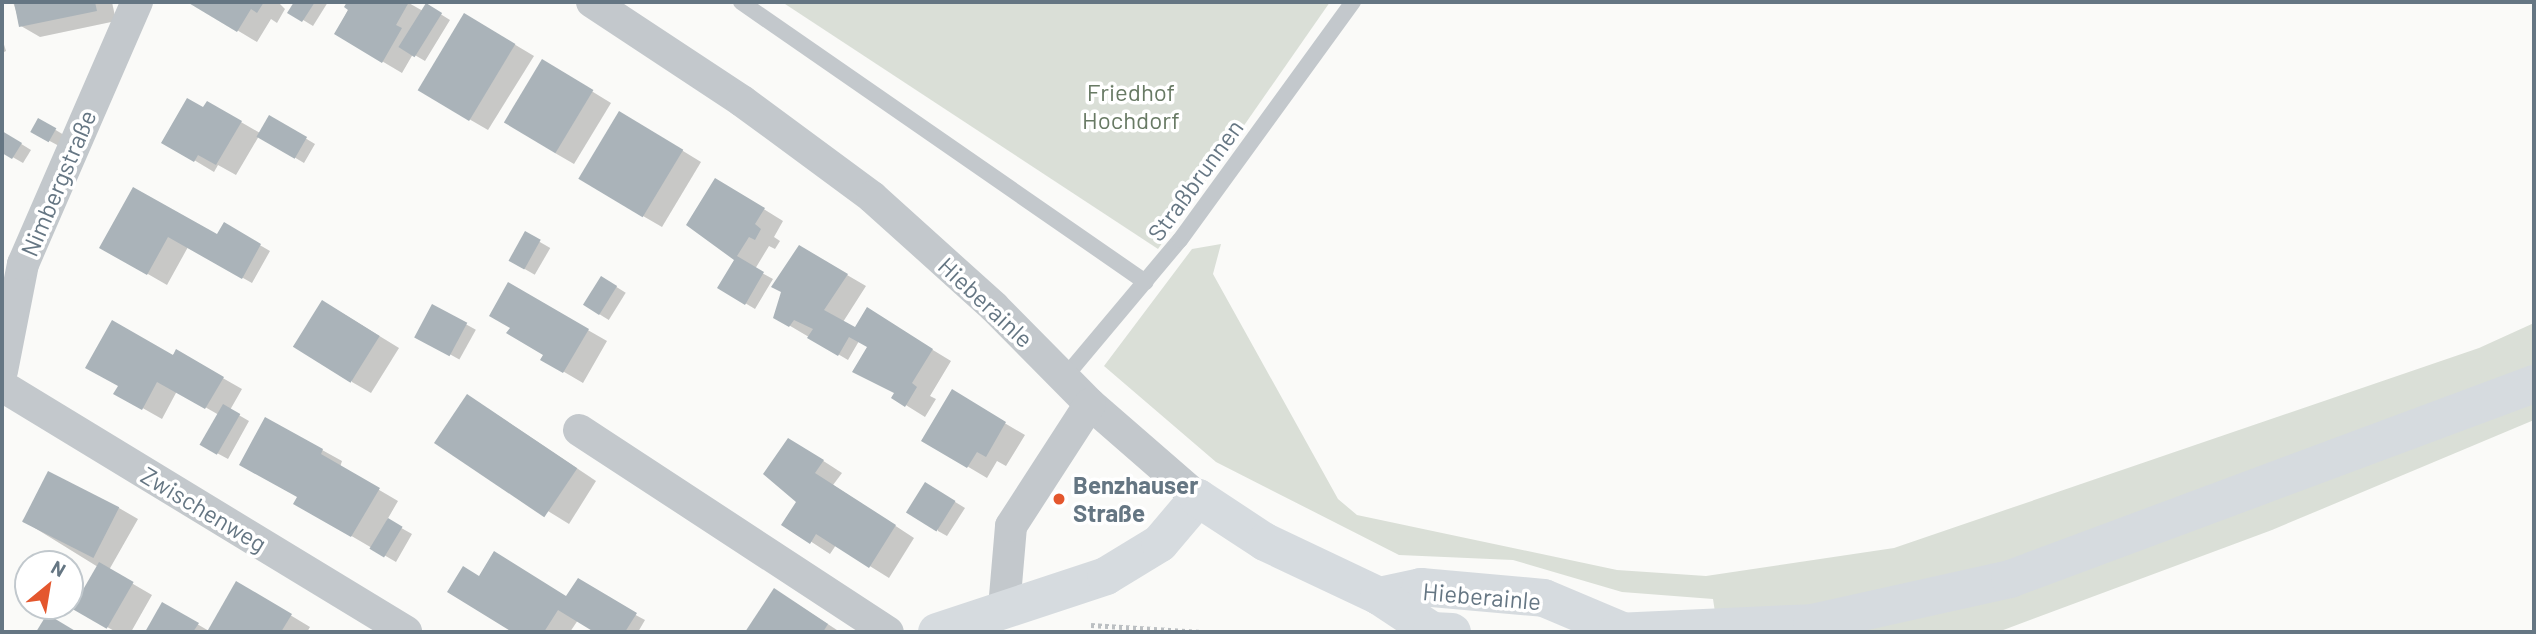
<!DOCTYPE html>
<html>
<head>
<meta charset="utf-8">
<style>
  body { margin:0 }
  #map { position:relative; width:2536px; height:634px; overflow:hidden; background:#fafaf8; font-family:Barlow,sans-serif }
  div>[style] { position:absolute }
  .green>* { inset:0; background:#dadfd7 }
  .shadow>* { inset:0; background:#0003; transform-origin:0 0 }
  .building>* { inset:0; background:#aab3b9; transform-origin:0 0 }
  .path>* { height:4.5px; margin-top:-2.25px; transform-origin:0; background:repeating-linear-gradient(90deg,#bbbfc2 0 3.5px,transparent 0 7px) }
  .lane>* { height:16px; margin:-8px; padding:0 8px; transform-origin:8px; border-radius:8px; background:#c3c8cc }
  .street>* { height:32px; margin:-16px; padding:0 16px; transform-origin:16px; border-radius:16px; background:#c3c8cc }
  .secondary>* { height:38px; margin:-19px; padding:0 19px; transform-origin:19px; border-radius:19px; background:#d6dbdf }
  .dots>* { width:19px; height:19px; translate:-50% -50%; box-sizing:border-box; border:4px solid #fff; border-radius:50% }
  span { translate:-50% -50%; white-space:nowrap; text-align:center; line-height:1.15; -webkit-text-stroke:7px #fff; paint-order:stroke }
  .park-label { font-size:24px; color:#687a64 }
  .street-label { font-size:24px; color:#657683 }
  .poi-label { font-size:24px; color:#657683; font-weight:700 }
  .left { translate:0 -50%; text-align:left }
  .frame { position:absolute; inset:0; border:4px solid #657683; pointer-events:none }
  .north { position:absolute; left:14px; top:550px; width:70px; height:70px; box-sizing:border-box; background:#fff; border:2px solid #c1c8cd; border-radius:50%; rotate:30deg; font-size:19px; font-weight:700; line-height:28px; text-align:center; color:#657683 }
  .north::after { content:''; display:block; margin:auto; width:24px; height:32px; background:#e4572e; clip-path:polygon(50% 0,100% 100%,50% 72%,0 100%) }
</style>
</head>
<body>
<div id="map">
  <div class="green">
    <div style="clip-path:polygon(782px 2px,1330px 2px,1158px 249px)"></div>
    <div style="clip-path:polygon(1221px 244px,1213px 274px,1338px 499px,1357px 515px,1617px 570px,1706px 576px,1894px 548px,2479px 348px,2534px 323px,2534px 420px,2272px 530px,1998px 632px,1718px 632px,1713px 599px,1622px 592px,1513px 560px,1399px 555px,1216px 462px,1104px 366px,1192px 249px)"></div>
  </div>
  <div class="shadow">
    <div style="clip-path:polygon(13px 2px,112px 2px,116px 21px,40px 37px,21px 26px)"></div>
    <div style="clip-path:polygon(278px 2px,285px 9px,277px 23px,271px 19px,257px 42px,192px 3px)"></div>
    <div style="clip-path:polygon(296px 2px,328px 2px,313px 26px,290px 12px)"></div>
    <div style="clip-path:polygon(352px 2px,407px 2px,423px 11px,426px 5px,450px 20px,425px 61px,413px 54px,402px 73px,336px 34px)"></div>
    <div style="clip-path:polygon(484px 26px,534px 56px,488px 130px,469px 119px)"></div>
    <div style="clip-path:polygon(2px 38px,6px 51px,2px 53px)"></div>
    <div style="clip-path:polygon(562px 73px,611px 103px,574px 164px,555px 153px)"></div>
    <div style="clip-path:polygon(208px 103px,260px 133px,270px 117px,315px 144px,304px 163px,259px 136px,236px 175px,218px 165px,214px 172px,164px 142px)"></div>
    <div style="clip-path:polygon(39px 120px,64px 135px,59px 146px,33px 132px)"></div>
    <div style="clip-path:polygon(639px 124px,701px 162px,662px 227px,643px 216px)"></div>
    <div style="clip-path:polygon(2px 132px,31px 150px,23px 163px,2px 151px)"></div>
    <div style="clip-path:polygon(134px 189px,218px 237px,225px 225px,270px 251px,252px 283px,188px 247px,167px 285px,101px 247px)"></div>
    <div style="clip-path:polygon(735px 191px,783px 221px,774px 237px,780px 241px,775px 249px,769px 246px,755px 269px,773px 279px,755px 309px,720px 288px,737px 259px)"></div>
    <div style="left:526px;top:234px;width:28px;height:31px;rotate:30deg"></div>
    <div style="clip-path:polygon(799px 247px,866px 286px,843px 322px,856px 330px,867px 310px,951px 361px,930px 396px,936px 399px,925px 417px,893px 397px,895px 393px,872px 348px,859px 341px,848px 360px,775px 317px)"></div>
    <div style="left:602px;top:278px;width:28px;height:32px;rotate:32deg"></div>
    <div style="clip-path:polygon(509px 285px,607px 341px,583px 383px,542px 359px,545px 354px,512px 327px)"></div>
    <div style="left:433px;top:306px;width:49px;height:34px;rotate:29deg"></div>
    <div style="clip-path:polygon(342px 313px,399px 348px,371px 393px,352px 382px)"></div>
    <div style="clip-path:polygon(177px 352px,242px 389px,230px 410px,249px 421px,228px 459px,202px 445px,219px 415px,177px 391px,162px 419px,116px 393px)"></div>
    <div style="clip-path:polygon(952px 392px,1025px 435px,1006px 466px,997px 461px,987px 478px,923px 440px)"></div>
    <div style="clip-path:polygon(487px 408px,596px 481px,569px 524px,438px 443px)"></div>
    <div style="clip-path:polygon(266px 419px,342px 461px,340px 467px,398px 501px,387px 520px,412px 534px,396px 562px,295px 503px,299px 496px)"></div>
    <div style="clip-path:polygon(808px 451px,842px 473px,833px 485px,914px 538px,889px 578px,836px 545px,830px 554px,784px 524px,798px 502px)"></div>
    <div style="clip-path:polygon(926px 484px,965px 508px,947px 536px,938px 531px)"></div>
    <div style="clip-path:polygon(119px 508px,138px 519px,109px 570px,152px 595px,131px 632px,116px 632px,74px 608px,98px 567px,22px 520px)"></div>
    <div style="clip-path:polygon(480px 578px,630px 612px,645px 620px,638px 632px,598px 632px,578px 620px,570px 632px,515px 632px,449px 591px)"></div>
    <div style="clip-path:polygon(237px 583px,310px 627px,307px 632px,147px 632px,163px 604px,209px 631px)"></div>
    <div style="clip-path:polygon(775px 591px,794px 602px,840px 632px,748px 632px)"></div>
  </div>
  <div class="building">
    <div style="clip-path:polygon(14px 2px,95px 2px,97px 11px,19px 27px)"></div>
    <div style="clip-path:polygon(187px 2px,264px 2px,257px 13px,251px 9px,237px 32px)"></div>
    <div style="clip-path:polygon(294px 2px,315px 2px,302px 22px,287px 13px)"></div>
    <div style="clip-path:polygon(347px 2px,409px 2px,396px 25px,402px 28px,382px 63px,334px 34px,348px 10px,344px 7px)"></div>
    <div style="left:426px;top:3px;width:19px;height:52px;rotate:32deg"></div>
    <div style="left:464px;top:13px;width:60px;height:90px;rotate:31deg"></div>
    <div style="left:542px;top:59px;width:60px;height:74px;rotate:31deg"></div>
    <div style="clip-path:polygon(187px 98px,203px 107px,207px 101px,242px 121px,216px 165px,198px 155px,194px 162px,161px 143px)"></div>
    <div style="left:619px;top:111px;width:75px;height:79px;rotate:31deg"></div>
    <div style="left:269px;top:115px;width:44px;height:25px;rotate:30deg"></div>
    <div style="left:38px;top:118px;width:21px;height:16px;rotate:29deg"></div>
    <div style="clip-path:polygon(2px 131px,22px 143px,12px 159px,2px 153px)"></div>
    <div style="clip-path:polygon(715px 178px,765px 208px,755px 224px,761px 229px,755px 240px,749px 237px,737px 256px,764px 272px,745px 305px,717px 288px,734px 260px,686px 225px)"></div>
    <div style="clip-path:polygon(133px 187px,217px 234px,224px 222px,261px 244px,242px 279px,168px 237px,147px 275px,99px 248px)"></div>
    <div style="left:525px;top:231px;width:18px;height:34px;rotate:29deg"></div>
    <div style="clip-path:polygon(799px 245px,848px 274px,824px 310px,855px 327px,867px 307px,933px 349px,912px 383px,917px 387px,905px 407px,891px 398px,894px 393px,852px 372px,867px 347px,849px 337px,838px 356px,807px 338px,813px 329px,794px 320px,789px 327px,773px 318px,781px 292px,771px 287px)"></div>
    <div style="left:601px;top:276px;width:19px;height:34px;rotate:32deg"></div>
    <div style="clip-path:polygon(508px 282px,589px 329px,563px 373px,540px 360px,543px 355px,506px 333px,510px 328px,489px 316px)"></div>
    <div style="left:322px;top:300px;width:68px;height:55px;rotate:32deg"></div>
    <div style="left:432px;top:304px;width:40px;height:38px;rotate:28deg"></div>
    <div style="clip-path:polygon(112px 320px,173px 355px,176px 349px,224px 377px,205px 409px,157px 382px,142px 410px,113px 394px,118px 386px,85px 368px)"></div>
    <div style="clip-path:polygon(952px 389px,1006px 422px,986px 457px,977px 452px,967px 468px,921px 441px)"></div>
    <div style="left:467px;top:394px;width:133px;height:59px;rotate:34deg"></div>
    <div style="left:223px;top:404px;width:20px;height:47px;rotate:30deg"></div>
    <div style="clip-path:polygon(265px 417px,323px 449px,321px 454px,380px 488px,351px 537px,293px 504px,297px 497px,239px 465px)"></div>
    <div style="clip-path:polygon(788px 438px,824px 460px,815px 473px,896px 525px,869px 568px,816px 534px,810px 544px,781px 525px,796px 502px,763px 474px)"></div>
    <div style="left:48px;top:471px;width:80px;height:57px;rotate:27deg"></div>
    <div style="left:925px;top:482px;width:36px;height:36px;rotate:32deg"></div>
    <div style="left:388px;top:518px;width:17px;height:36px;rotate:31deg"></div>
    <div style="clip-path:polygon(494px 551px,566px 596px,578px 578px,637px 613px,625px 632px,594px 632px,558px 610px,544px 632px,512px 632px,447px 592px,463px 566px,479px 576px)"></div>
    <div style="left:99px;top:562px;width:40px;height:54px;rotate:30deg"></div>
    <div style="clip-path:polygon(236px 581px,292px 614px,281px 632px,208px 630px)"></div>
    <div style="clip-path:polygon(774px 588px,828px 624px,823px 632px,745px 632px)"></div>
    <div style="clip-path:polygon(162px 602px,199px 623px,193px 632px,145px 632px)"></div>
    <div style="clip-path:polygon(47px 614px,77px 632px,36px 632px)"></div>
  </div>
  <div class="path">
    <div style="left:1091px;top:625px;width:111px;rotate:3.6deg"></div>
  </div>
  <div class="lane">
    <div style="left:741px;top:2px;width:492px;rotate:34.7deg"></div>
    <div style="left:1064px;top:378px;width:180px;rotate:-50deg"></div>
    <div style="left:1180px;top:240px;width:294px;rotate:-54deg"></div>
  </div>
  <div class="street">
    <div style="left:592px;top:2px;width:180px;rotate:33.4deg"></div>
    <div style="left:742px;top:101px;width:162px;rotate:36.4deg"></div>
    <div style="left:872px;top:197px;width:164px;rotate:42deg"></div>
    <div style="left:994px;top:307px;width:136px;rotate:45.3deg"></div>
    <div style="left:1090px;top:404px;width:143px;rotate:41deg"></div>
    <div style="left:2px;top:371px;width:109px;rotate:-78.9deg"></div>
    <div style="left:23px;top:264px;width:286px;rotate:-66.5deg"></div>
    <div style="left:2px;top:386px;width:473px;rotate:31.3deg"></div>
    <div style="left:579px;top:430px;width:369px;rotate:33.2deg"></div>
    <div style="left:1004px;top:608px;width:82px;rotate:-85.1deg"></div>
    <div style="left:1011px;top:526px;width:145px;rotate:-57.1deg"></div>
  </div>
  <div class="secondary">
    <div style="left:1379px;top:596px;width:43px;rotate:-12.1deg"></div>
    <div style="left:1421px;top:587px;width:123px;rotate:5.1deg"></div>
    <div style="left:1544px;top:598px;width:85px;rotate:22.9deg"></div>
    <div style="left:937px;top:632px;width:178px;rotate:-18.3deg"></div>
    <div style="left:1106px;top:576px;width:63px;rotate:-31.4deg"></div>
    <div style="left:1160px;top:543px;width:59px;rotate:-49.8deg"></div>
    <div style="left:1198px;top:498px;width:80px;rotate:33.3deg"></div>
    <div style="left:1265px;top:542px;width:126px;rotate:25.3deg"></div>
    <div style="left:1379px;top:596px;width:64px;rotate:33.4deg"></div>
    <div style="left:1432px;top:631px;width:20px;rotate:3deg"></div>
    <div style="left:1616px;top:632px;width:196px;rotate:-2.6deg"></div>
    <div style="left:1812px;top:623px;width:203px;rotate:-12.5deg"></div>
    <div style="left:2010px;top:579px;width:559px;rotate:-20.41deg"></div>
  </div>
  <div class="dots">
    <div style="left:1059px;top:499px;background:#e4572e"></div>
  </div>
  <div class="park-label">
    <span style="left:1131px;top:106px">Friedhof<br>Hochdorf</span>
  </div>
  <div class="street-label">
    <span style="left:1195px;top:180px;rotate:-54deg">Straßbrunnen</span>
    <span style="left:58px;top:183px;rotate:-67deg">Nimbergstraße</span>
    <span style="left:986px;top:302px;rotate:43deg">Hieberainle</span>
    <span style="left:204px;top:509px;rotate:31deg">Zwischenweg</span>
    <span style="left:1482px;top:596px;rotate:5deg">Hieberainle</span>
  </div>
  <div class="poi-label">
    <span class="left" style="left:1073px;top:499px">Benzhauser<br>Straße</span>
  </div>
  <div class="frame"></div>
  <div class="north">N</div>
</div>
</body>
</html>
